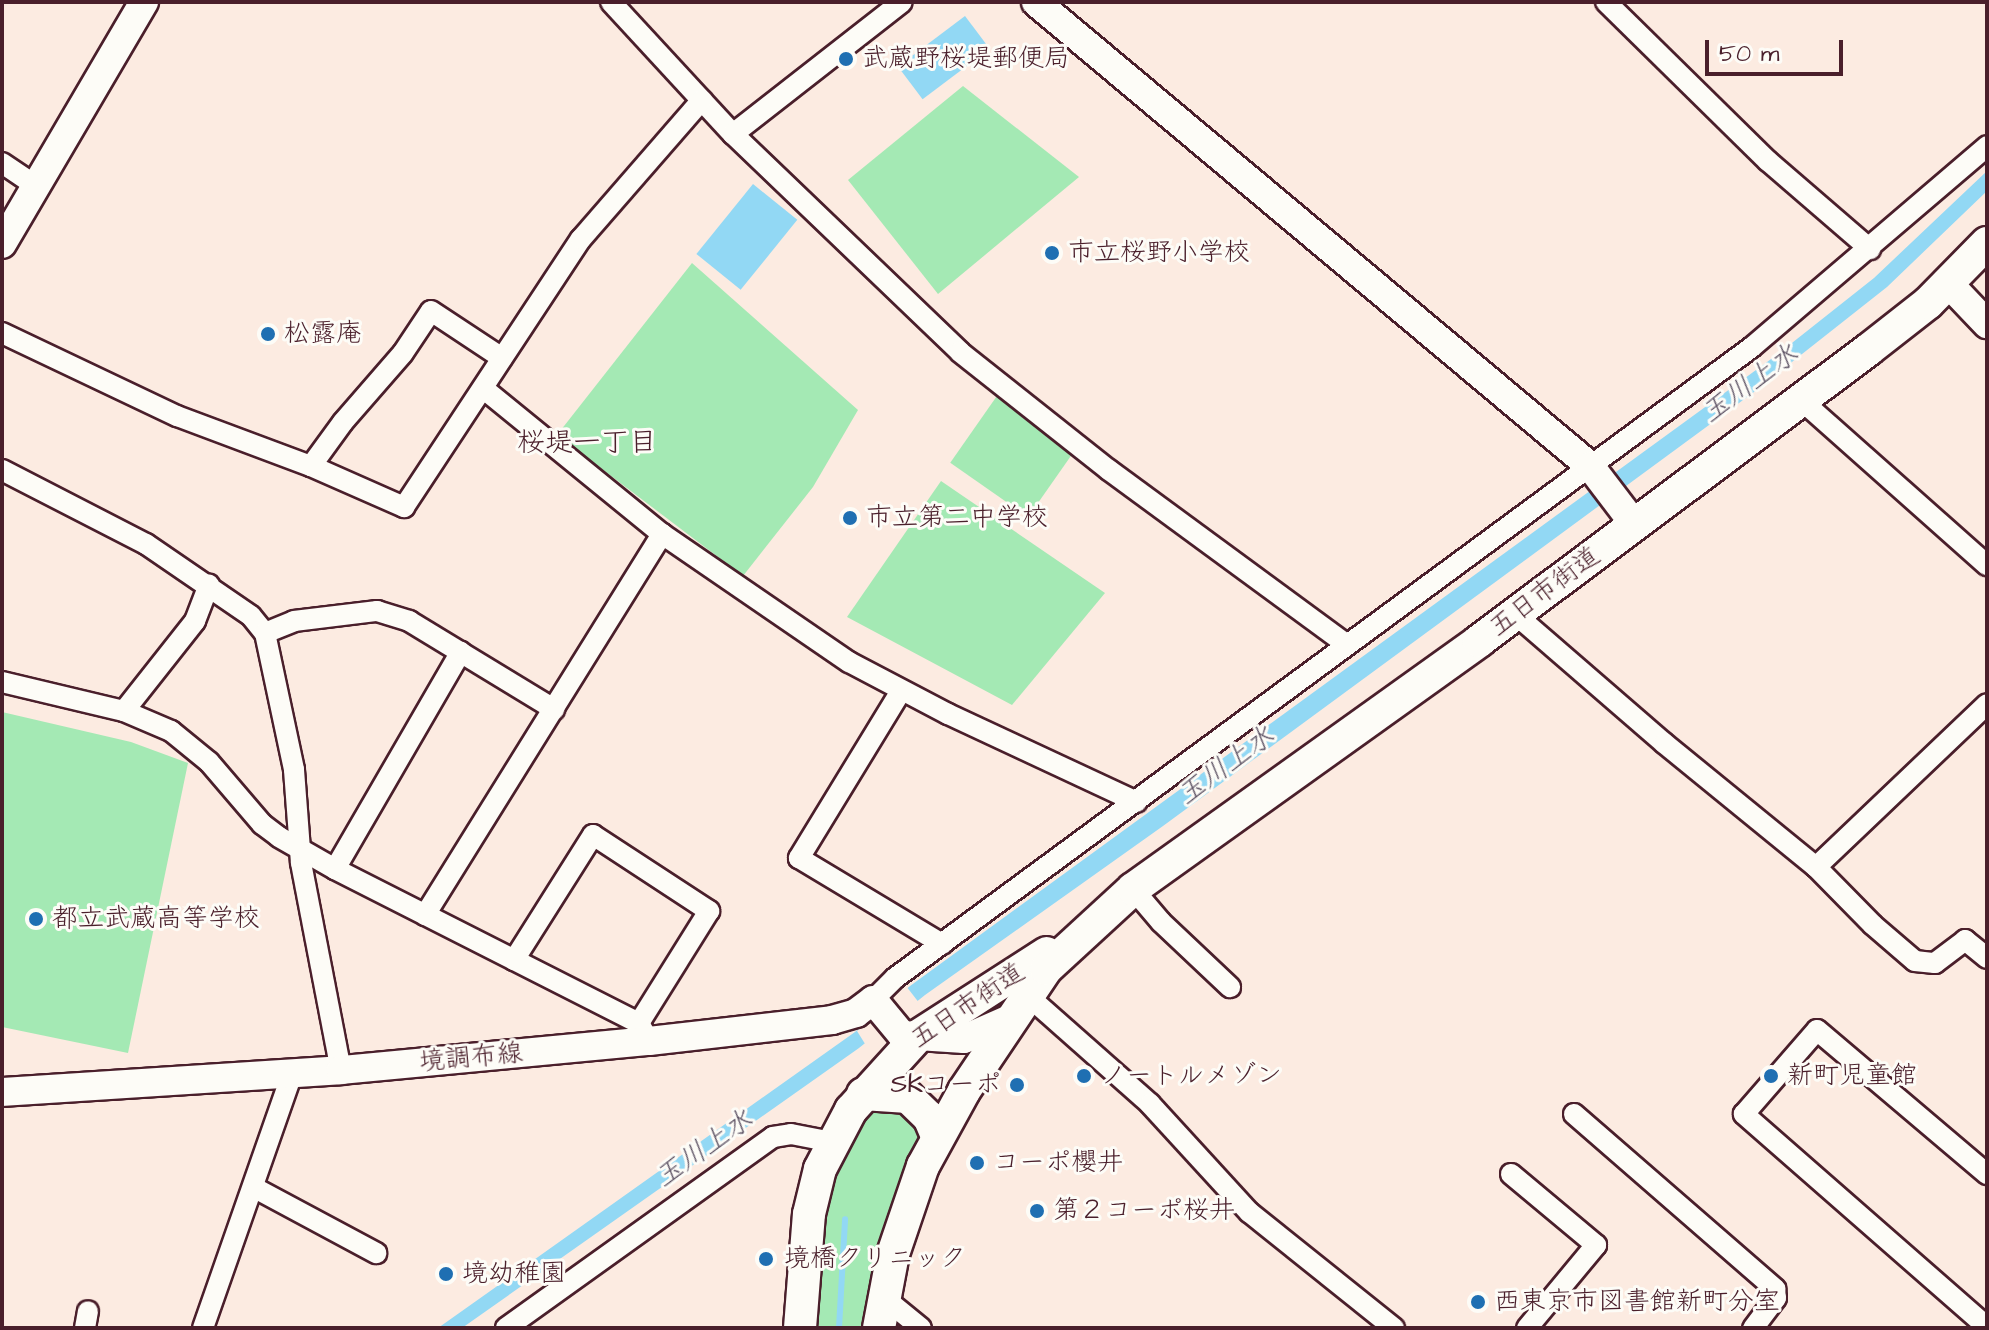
<!DOCTYPE html>
<html>
<head>
<meta charset="utf-8">
<style>
  body { margin:0 }
  #map { position:relative; width:1989px; height:1330px; overflow:hidden; background:#fcebe1; font-family:"Architects Daughter","Klee One",sans-serif }
  div>[style] { position:absolute }
  .green>* { inset:0; background:#a4e9b4; transform-origin:0 0 }
  .water>* { inset:0; background:#92d8f4; transform-origin:0 0 }
  .pier>* { inset:0; background:#fcebe1 }
  .stream>* { height:6px; margin:-3px; padding:0 3px; transform-origin:3px; border-radius:3px; background:#92d8f4 }
  .roads { filter:drop-shadow(2px 0 #4a1f2b) drop-shadow(-2px 0 #4a1f2b) drop-shadow(0 2px #4a1f2b) drop-shadow(0 -2px #4a1f2b) }
  .street>* { height:20px; margin:-10px; padding:0 10px; transform-origin:10px; border-radius:10px; background:#fdfcf7 }
  .secondary>* { height:28px; margin:-14px; padding:0 14px; transform-origin:14px; border-radius:14px; background:#fdfcf7 }
  .primary>* { height:32px; margin:-16px; padding:0 16px; transform-origin:16px; border-radius:16px; background:#fdfcf7 }
  .dots>* { width:22px; height:22px; translate:-50% -50%; box-sizing:border-box; border:4px solid #fdfcf7; border-radius:50% }
  span { translate:-50% -50%; white-space:nowrap; text-align:center; line-height:1.15; -webkit-text-stroke:6px #fdfcf7; paint-order:stroke }
  .poi-label { font-size:26px; color:#4a1f2b }
  .left { translate:0 -50%; text-align:left }
  .right { translate:-100% -50%; text-align:right }
  .street-label { font-size:26px; color:#4a1f2b }
  .water-label { font-size:28px; color:#605667; font-style:italic }
  .neighbourhood-label { font-size:28px; color:#4a1f2b }
  .frame { position:absolute; inset:0; border:4px solid #4a1f2b; pointer-events:none }
  .scale { position:absolute; left:1705px; top:40px; width:138px; height:36px; box-sizing:border-box; border:4px solid #4a1f2b; border-top:0; padding-left:10px; font-size:24px; line-height:28px; white-space:nowrap; color:#4a1f2b; -webkit-text-stroke:6px #fdfcf7; paint-order:stroke }
</style>
</head>
<body>
<div id="map">
  <div class="green">
    <div style="clip-path:polygon(963px 86px,1079px 177px,938px 294px,848px 180px)"></div>
    <div style="clip-path:polygon(692px 263px,858px 410px,813px 487px,743px 576px,557px 435px)"></div>
    <div style="left:999px;top:393px;width:95px;height:85px;rotate:35deg"></div>
    <div style="clip-path:polygon(941px 481px,1105px 593px,1012px 705px,847px 617px)"></div>
    <div style="clip-path:polygon(2px 712px,131px 742px,188px 763px,128px 1053px,2px 1027px)"></div>
    <div style="clip-path:polygon(858px 1105px,903px 1108px,926px 1133px,868px 1328px,814px 1328px,818px 1214px)"></div>
  </div>
  <div class="water">
    <div style="left:965px;top:16px;width:41px;height:84px;rotate:53deg"></div>
    <div style="clip-path:polygon(1987px 171px,1987px 191px,1887px 287px,1754px 392px,1163px 826px,925px 995px,859px 1048px,462px 1328px,438px 1328px,855px 1032px,910px 986px,1778px 354px,1874px 278px)"></div>
    <div style="left:753px;top:184px;width:57px;height:90px;rotate:39deg"></div>
  </div>
  <div class="pier">
    <div style="clip-path:polygon(906px 986px,920px 1004px,867px 1047px,857px 1031px)"></div>
  </div>
  <div class="stream">
    <div style="left:839px;top:1328px;width:109px;rotate:-86.8deg"></div>
  </div>
  <div class="roads">
    <div class="street">
      <div style="left:611px;top:2px;width:180px;rotate:47.3deg"></div>
      <div style="left:733px;top:134px;width:315px;rotate:43.8deg"></div>
      <div style="left:960px;top:352px;width:190px;rotate:38.4deg"></div>
      <div style="left:1109px;top:470px;width:295px;rotate:36.3deg"></div>
      <div style="left:1606px;top:2px;width:227px;rotate:44.5deg"></div>
      <div style="left:1768px;top:161px;width:135px;rotate:40.8deg"></div>
      <div style="left:733px;top:134px;width:214px;rotate:-38deg"></div>
      <div style="left:2px;top:163px;width:40px;rotate:34deg"></div>
      <div style="left:2px;top:333px;width:194px;rotate:25.4deg"></div>
      <div style="left:177px;top:416px;width:143px;rotate:20.5deg"></div>
      <div style="left:311px;top:466px;width:102px;rotate:23.8deg"></div>
      <div style="left:404px;top:507px;width:321px;rotate:-56.6deg"></div>
      <div style="left:581px;top:239px;width:184px;rotate:-49deg"></div>
      <div style="left:484px;top:389px;width:230px;rotate:39.2deg"></div>
      <div style="left:662px;top:534px;width:227px;rotate:34.4deg"></div>
      <div style="left:849px;top:662px;width:112px;rotate:27.7deg"></div>
      <div style="left:948px;top:714px;width:208px;rotate:25deg"></div>
      <div style="left:1801px;top:400px;width:249px;rotate:41.6deg"></div>
      <div style="left:311px;top:466px;width:54px;rotate:-54deg"></div>
      <div style="left:343px;top:422px;width:91px;rotate:-49deg"></div>
      <div style="left:403px;top:353px;width:50px;rotate:-56.3deg"></div>
      <div style="left:431px;top:311px;width:85px;rotate:33.5deg"></div>
      <div style="left:2px;top:470px;width:162px;rotate:27.2deg"></div>
      <div style="left:146px;top:544px;width:127px;rotate:34.4deg"></div>
      <div style="left:251px;top:616px;width:22px;rotate:51deg"></div>
      <div style="left:265px;top:633px;width:140px;rotate:78deg"></div>
      <div style="left:294px;top:770px;width:93px;rotate:85.7deg"></div>
      <div style="left:301px;top:863px;width:211px;rotate:79.1deg"></div>
      <div style="left:1515px;top:614px;width:197px;rotate:40.9deg"></div>
      <div style="left:1664px;top:743px;width:196px;rotate:39.2deg"></div>
      <div style="left:1816px;top:867px;width:81px;rotate:45.5deg"></div>
      <div style="left:1873px;top:925px;width:55px;rotate:40.6deg"></div>
      <div style="left:1915px;top:961px;width:20px;rotate:6deg"></div>
      <div style="left:1935px;top:963px;width:38px;rotate:-37deg"></div>
      <div style="left:1965px;top:940px;width:28px;rotate:39deg"></div>
      <div style="left:265px;top:633px;width:31px;rotate:-22deg"></div>
      <div style="left:294px;top:621px;width:84px;rotate:-6.9deg"></div>
      <div style="left:377px;top:611px;width:34px;rotate:17deg"></div>
      <div style="left:409px;top:621px;width:170px;rotate:31.3deg"></div>
      <div style="left:2px;top:682px;width:125px;rotate:13.4deg"></div>
      <div style="left:124px;top:711px;width:51px;rotate:23.1deg"></div>
      <div style="left:171px;top:731px;width:49px;rotate:39.2deg"></div>
      <div style="left:209px;top:762px;width:82px;rotate:49.5deg"></div>
      <div style="left:262px;top:824px;width:21px;rotate:37deg"></div>
      <div style="left:279px;top:837px;width:64px;rotate:29.7deg"></div>
      <div style="left:335px;top:869px;width:341px;rotate:26.9deg"></div>
      <div style="left:639px;top:1023px;width:21px;rotate:61deg"></div>
      <div style="left:901px;top:691px;width:196px;rotate:121.4deg"></div>
      <div style="left:799px;top:858px;width:167px;rotate:31deg"></div>
      <div style="left:124px;top:711px;width:115px;rotate:-51.7deg"></div>
      <div style="left:195px;top:621px;width:39px;rotate:-69deg"></div>
      <div style="left:1816px;top:867px;width:236px;rotate:-43.6deg"></div>
      <div style="left:335px;top:869px;width:251px;rotate:-59.9deg"></div>
      <div style="left:1133px;top:889px;width:43px;rotate:49.7deg"></div>
      <div style="left:1161px;top:922px;width:95px;rotate:43.3deg"></div>
      <div style="left:425px;top:915px;width:449px;rotate:-58.1deg"></div>
      <div style="left:514px;top:960px;width:148px;rotate:-57.7deg"></div>
      <div style="left:593px;top:835px;width:139px;rotate:33.2deg"></div>
      <div style="left:709px;top:911px;width:132px;rotate:122deg"></div>
      <div style="left:1027px;top:995px;width:164px;rotate:41.5deg"></div>
      <div style="left:1150px;top:1104px;width:147px;rotate:47.5deg"></div>
      <div style="left:1249px;top:1212px;width:186px;rotate:38.7deg"></div>
      <div style="left:873px;top:1000px;width:31px;rotate:-45deg"></div>
      <div style="left:895px;top:978px;width:1064px;rotate:-36.36deg"></div>
      <div style="left:1752px;top:347px;width:309px;rotate:-40.5deg"></div>
      <div style="left:1574px;top:1114px;width:267px;rotate:41deg"></div>
      <div style="left:1775px;top:1289px;width:9px;rotate:84deg"></div>
      <div style="left:1776px;top:1298px;width:38px;rotate:127deg"></div>
      <div style="left:1511px;top:1174px;width:111px;rotate:39.9deg"></div>
      <div style="left:1596px;top:1245px;width:108px;rotate:129.7deg"></div>
      <div style="left:253px;top:1187px;width:140px;rotate:28.2deg"></div>
      <div style="left:883px;top:1297px;width:49px;rotate:39.2deg"></div>
      <div style="left:1986px;top:1326px;width:322px;rotate:-138.8deg"></div>
      <div style="left:1744px;top:1114px;width:111px;rotate:-49deg"></div>
      <div style="left:1817px;top:1030px;width:223px;rotate:40.3deg"></div>
      <div style="left:85px;top:1328px;width:17px;rotate:-80deg"></div>
      <div style="left:203px;top:1328px;width:269px;rotate:-70.7deg"></div>
      <div style="left:506px;top:1328px;width:328px;rotate:-35.6deg"></div>
      <div style="left:773px;top:1137px;width:18px;rotate:-9deg"></div>
      <div style="left:791px;top:1134px;width:42px;rotate:11deg"></div>
    </div>
    <div class="secondary">
      <div style="left:1036px;top:2px;width:723px;rotate:39.95deg"></div>
      <div style="left:1590px;top:466px;width:74px;rotate:52.7deg"></div>
      <div style="left:2px;top:244px;width:281px;rotate:-59.6deg"></div>
      <div style="left:1948px;top:283px;width:57px;rotate:46.4deg"></div>
      <div style="left:2px;top:1092px;width:340px;rotate:-3.7deg"></div>
      <div style="left:341px;top:1070px;width:309px;rotate:-5.4deg"></div>
      <div style="left:649px;top:1041px;width:184px;rotate:-6.5deg"></div>
      <div style="left:832px;top:1020px;width:25px;rotate:-16deg"></div>
      <div style="left:856px;top:1013px;width:21px;rotate:-37deg"></div>
      <div style="left:873px;top:1000px;width:45px;rotate:50.4deg"></div>
      <div style="left:902px;top:1035px;width:62px;rotate:3.7deg"></div>
      <div style="left:964px;top:1039px;width:52px;rotate:-23.6deg"></div>
    </div>
    <div class="primary">
      <div style="left:863px;top:1094px;width:45px;rotate:3.8deg"></div>
      <div style="left:908px;top:1097px;width:29px;rotate:44deg"></div>
      <div style="left:929px;top:1117px;width:21px;rotate:67deg"></div>
      <div style="left:800px;top:1328px;width:114px;rotate:-85.5deg"></div>
      <div style="left:809px;top:1214px;width:46px;rotate:-76.3deg"></div>
      <div style="left:820px;top:1169px;width:67px;rotate:-62.3deg"></div>
      <div style="left:851px;top:1110px;width:100px;rotate:-47.8deg"></div>
      <div style="left:918px;top:1036px;width:153px;rotate:-32.8deg"></div>
      <div style="left:879px;top:1328px;width:75px;rotate:-79.3deg"></div>
      <div style="left:893px;top:1254px;width:93px;rotate:-71.2deg"></div>
      <div style="left:923px;top:1166px;width:85px;rotate:-61.3deg"></div>
      <div style="left:964px;top:1091px;width:147px;rotate:-56.1deg"></div>
      <div style="left:1046px;top:969px;width:118px;rotate:-42.6deg"></div>
      <div style="left:1133px;top:889px;width:426px;rotate:-35.6deg"></div>
      <div style="left:1479px;top:641px;width:486px;rotate:-36.8deg"></div>
      <div style="left:1868px;top:350px;width:76px;rotate:-38.1deg"></div>
      <div style="left:1928px;top:303px;width:84px;rotate:-45.5deg"></div>
    </div>
  </div>
  <div class="dots">
    <div style="left:846px;top:59px;background:#1f6fb2"></div>
    <div style="left:1052px;top:253px;background:#1f6fb2"></div>
    <div style="left:268px;top:334px;background:#1f6fb2"></div>
    <div style="left:850px;top:518px;background:#1f6fb2"></div>
    <div style="left:36px;top:919px;background:#1f6fb2"></div>
    <div style="left:1084px;top:1076px;background:#1f6fb2"></div>
    <div style="left:1771px;top:1076px;background:#1f6fb2"></div>
    <div style="left:1017px;top:1085px;background:#1f6fb2"></div>
    <div style="left:977px;top:1163px;background:#1f6fb2"></div>
    <div style="left:1037px;top:1211px;background:#1f6fb2"></div>
    <div style="left:766px;top:1259px;background:#1f6fb2"></div>
    <div style="left:446px;top:1274px;background:#1f6fb2"></div>
    <div style="left:1478px;top:1302px;background:#1f6fb2"></div>
  </div>
  <div class="poi-label">
    <span class="left" style="left:862px;top:59px">武蔵野桜堤郵便局</span>
    <span class="left" style="left:1068px;top:253px">市立桜野小学校</span>
    <span class="left" style="left:284px;top:334px">松露庵</span>
    <span class="left" style="left:866px;top:518px">市立第二中学校</span>
    <span class="left" style="left:52px;top:919px">都立武蔵高等学校</span>
    <span class="left" style="left:1100px;top:1076px">ノートルメゾン</span>
    <span class="left" style="left:1787px;top:1076px">新町児童館</span>
    <span class="right" style="left:1001px;top:1085px">SKコーポ</span>
    <span class="left" style="left:993px;top:1163px">コーポ櫻井</span>
    <span class="left" style="left:1053px;top:1211px">第２コーポ桜井</span>
    <span class="left" style="left:784px;top:1259px">境橋クリニック</span>
    <span class="left" style="left:462px;top:1274px">境幼稚園</span>
    <span class="left" style="left:1494px;top:1302px">西東京市図書館新町分室</span>
  </div>
  <div class="street-label">
    <span style="left:1545px;top:592px;rotate:-37deg">五日市街道</span>
    <span style="left:968px;top:1006px;rotate:-34deg">五日市街道</span>
    <span style="left:471px;top:1058px;rotate:-5deg">境調布線</span>
  </div>
  <div class="water-label">
    <span style="left:1750px;top:384px;rotate:-36deg">玉川上水</span>
    <span style="left:1226px;top:766px;rotate:-36deg">玉川上水</span>
    <span style="left:704px;top:1149px;rotate:-35deg">玉川上水</span>
  </div>
  <div class="neighbourhood-label">
    <span style="left:587px;top:443px">桜堤一丁目</span>
  </div>
  <div class="frame"></div>
  <div class="scale">50 m</div>
</div>
</body>
</html>
